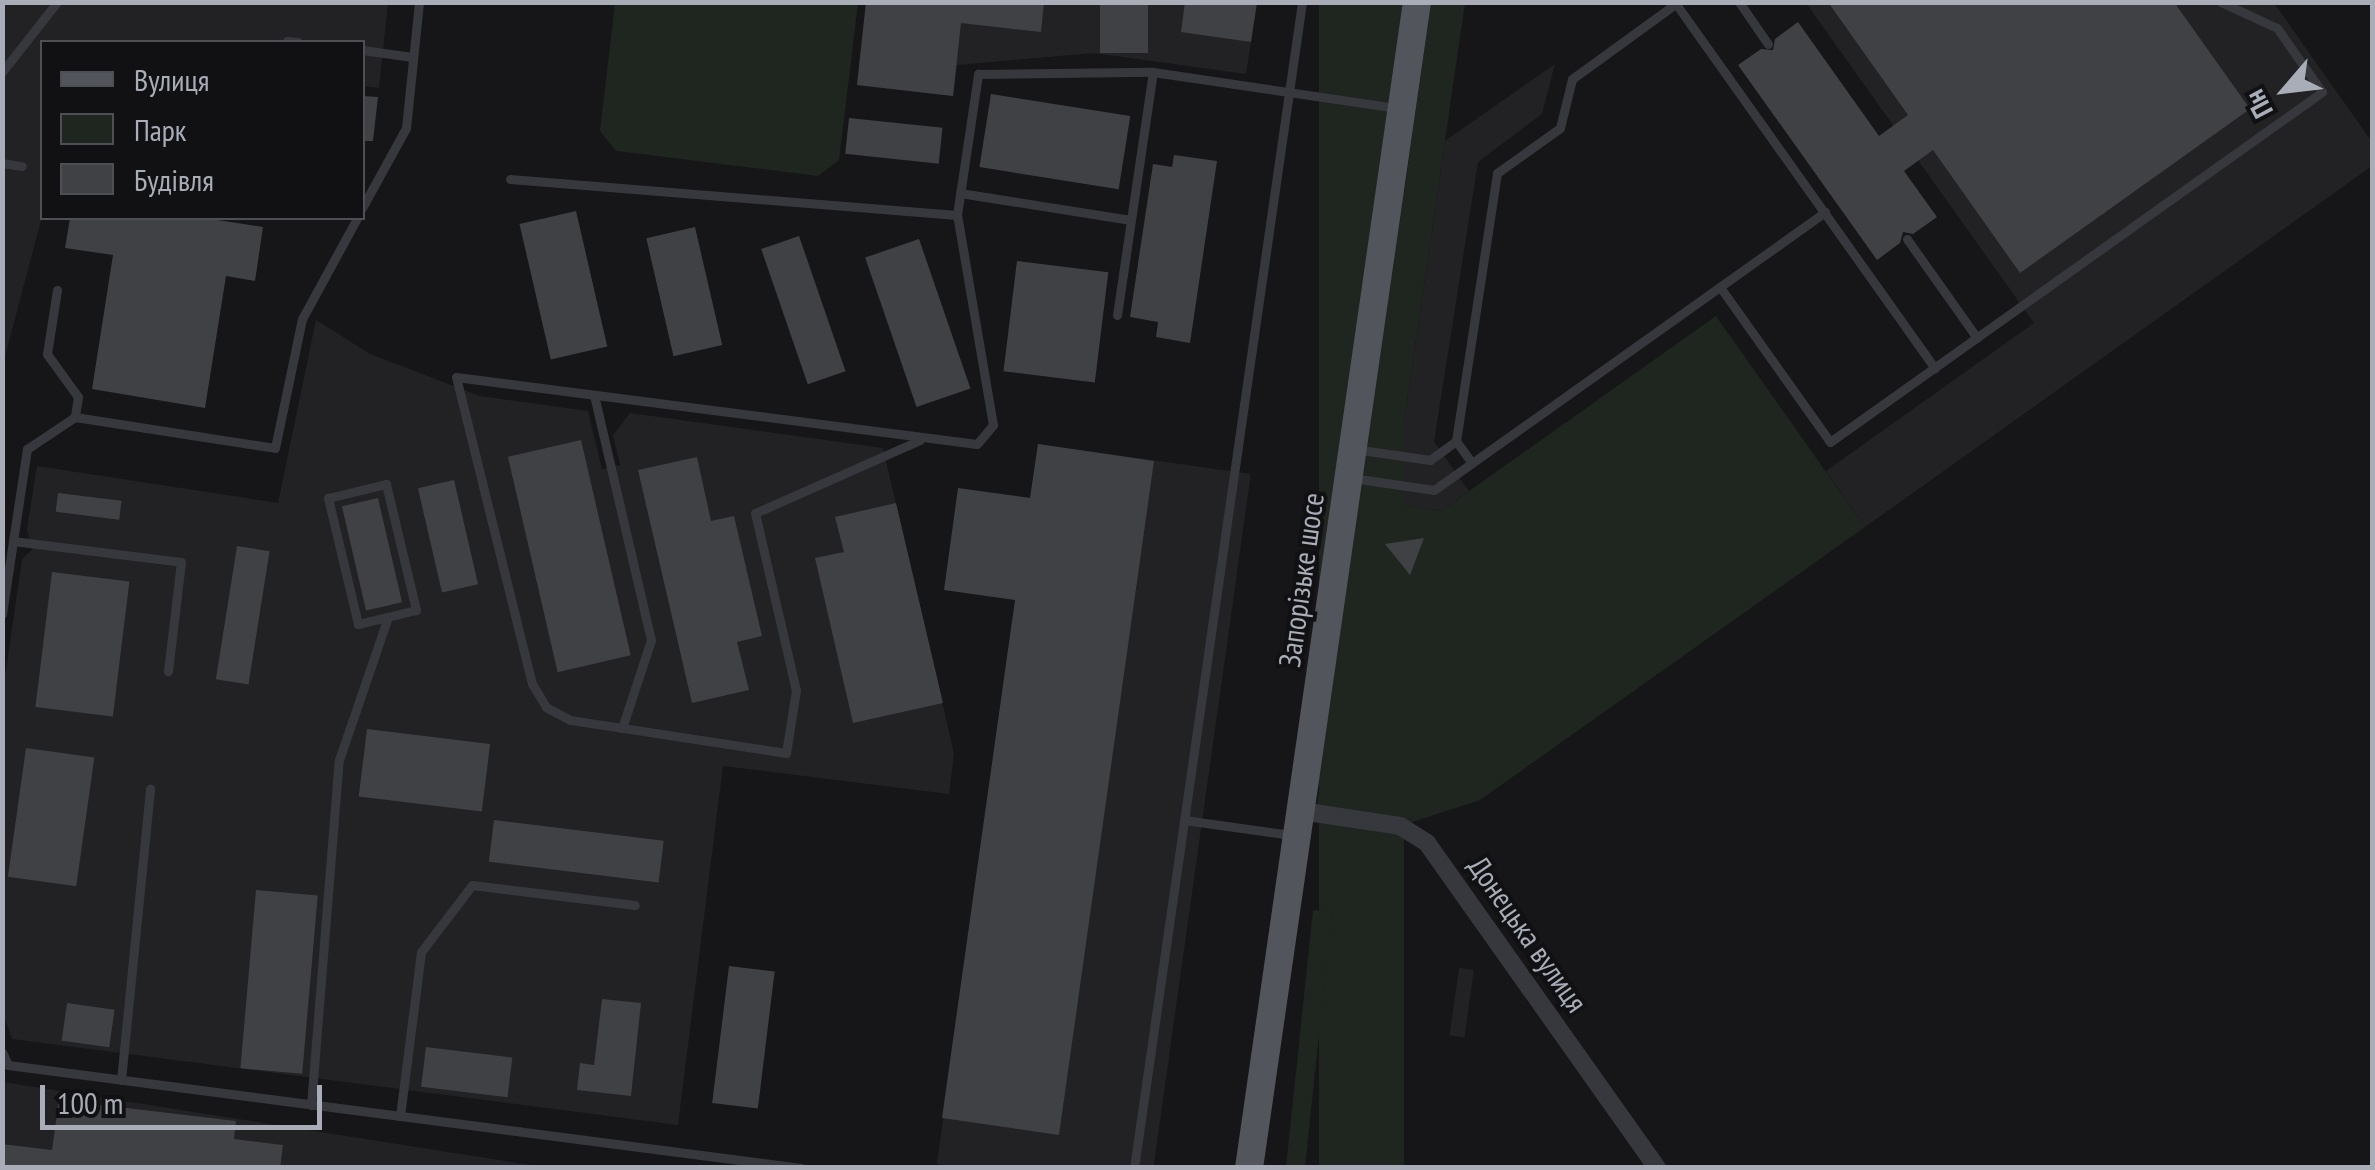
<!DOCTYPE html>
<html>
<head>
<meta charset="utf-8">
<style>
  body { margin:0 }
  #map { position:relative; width:2375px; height:1170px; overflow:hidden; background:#161618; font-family:"PT Sans Narrow",sans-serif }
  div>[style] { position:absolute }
  .built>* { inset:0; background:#222225; transform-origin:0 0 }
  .green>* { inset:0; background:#1e261f; transform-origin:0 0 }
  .building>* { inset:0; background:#404145; transform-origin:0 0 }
  .lane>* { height:9px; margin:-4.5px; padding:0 4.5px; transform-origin:4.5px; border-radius:4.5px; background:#37383d }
  .street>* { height:18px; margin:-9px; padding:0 9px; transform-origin:9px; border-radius:9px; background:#37383d }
  .primary>* { height:28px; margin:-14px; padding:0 14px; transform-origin:14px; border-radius:14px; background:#53555c }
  span { translate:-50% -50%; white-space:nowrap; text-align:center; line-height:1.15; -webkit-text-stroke:8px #111113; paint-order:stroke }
  .street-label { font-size:30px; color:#a8adb8 }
  .frame { position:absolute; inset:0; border:5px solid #a8adb8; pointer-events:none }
  .legend { position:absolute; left:40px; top:40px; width:325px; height:180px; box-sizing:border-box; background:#111113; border:2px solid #4d4f55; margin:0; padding:12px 18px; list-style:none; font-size:30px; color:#a8adb8 }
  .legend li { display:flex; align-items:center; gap:20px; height:50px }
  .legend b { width:50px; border:2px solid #4d4f55 }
  .north { position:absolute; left:2235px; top:40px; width:100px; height:100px; -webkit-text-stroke:8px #111113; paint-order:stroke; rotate:242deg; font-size:28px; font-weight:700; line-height:40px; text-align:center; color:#a8adb8 }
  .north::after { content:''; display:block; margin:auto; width:35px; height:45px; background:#a8adb8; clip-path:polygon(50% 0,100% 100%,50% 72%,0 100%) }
  .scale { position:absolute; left:40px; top:1085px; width:282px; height:45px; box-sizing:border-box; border:5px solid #a8adb8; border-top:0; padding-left:12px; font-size:30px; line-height:35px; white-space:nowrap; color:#a8adb8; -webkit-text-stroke:8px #111113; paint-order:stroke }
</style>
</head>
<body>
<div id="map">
  <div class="built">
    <div style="clip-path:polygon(3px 3px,388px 3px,379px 88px,363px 86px,362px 42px,42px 42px,42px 217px,3px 364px)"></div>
    <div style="clip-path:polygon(866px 3px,1257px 3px,1246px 74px,1094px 53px,957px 65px,953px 96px,857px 85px)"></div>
    <div style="clip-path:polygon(1806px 3px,2274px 3px,2372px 142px,2372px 166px,1865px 527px,1826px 471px,2034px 323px)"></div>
    <div style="clip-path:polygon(1555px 64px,1542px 114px,1478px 162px,1434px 442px,1469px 491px,1441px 511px,1392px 504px,1445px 141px)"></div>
    <div style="clip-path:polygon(316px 320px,370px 354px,480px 396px,588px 411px,602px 469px,620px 465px,613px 435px,630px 413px,883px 448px,954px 753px,949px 794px,723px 766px,678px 1125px,12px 1039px,3px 1013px,3px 691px,22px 559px,32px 550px,27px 529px,37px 466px,278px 503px)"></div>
    <div style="left:1038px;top:444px;width:215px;height:727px;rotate:8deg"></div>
    <div style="left:1459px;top:968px;width:15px;height:68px;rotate:8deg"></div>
    <div style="clip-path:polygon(3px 1082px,543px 1167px,3px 1167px)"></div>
  </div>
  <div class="green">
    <div style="clip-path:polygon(615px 3px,858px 3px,839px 160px,818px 176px,616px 151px,600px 131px)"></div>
    <div style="left:1319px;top:3px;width:85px;height:1177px"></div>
    <div style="clip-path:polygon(1431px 3px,1465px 3px,1392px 504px,1441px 511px,1716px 316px,1865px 527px,1480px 800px,1400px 826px,1316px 813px)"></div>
    <div style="left:1313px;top:910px;width:19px;height:259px;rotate:6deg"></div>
  </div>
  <div class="building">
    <div style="clip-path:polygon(866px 2px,1044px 2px,1041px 32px,961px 23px,953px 96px,857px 85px)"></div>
    <div style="left:1100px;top:2px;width:48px;height:51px"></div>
    <div style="clip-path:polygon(1185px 2px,1257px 2px,1251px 42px,1181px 32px)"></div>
    <div style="clip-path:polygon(1828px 2px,2174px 2px,2250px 109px,2020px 273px,1933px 150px,1904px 171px,1937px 217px,1913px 234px,1903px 232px,1900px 243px,1877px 260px,1738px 65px,1761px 49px,1773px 50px,1775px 39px,1798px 22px,1879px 136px,1908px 115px)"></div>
    <div style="left:991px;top:94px;width:141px;height:74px;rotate:9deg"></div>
    <div style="clip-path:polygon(362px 96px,378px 97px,373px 141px,362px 141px)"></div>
    <div style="left:849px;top:118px;width:94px;height:36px;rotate:6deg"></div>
    <div style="clip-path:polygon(1174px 155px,1217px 161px,1190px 343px,1156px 337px,1158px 322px,1130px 317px,1153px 164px,1172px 167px)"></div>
    <div style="left:576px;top:211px;width:139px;height:58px;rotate:77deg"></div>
    <div style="clip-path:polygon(70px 218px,205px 218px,263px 227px,255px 281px,226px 276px,205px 408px,92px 389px,113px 255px,65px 248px)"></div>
    <div style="left:695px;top:227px;width:121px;height:50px;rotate:77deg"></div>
    <div style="left:799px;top:236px;width:143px;height:40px;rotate:71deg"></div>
    <div style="left:919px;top:239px;width:158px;height:57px;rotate:71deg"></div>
    <div style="left:1017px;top:261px;width:92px;height:111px;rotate:7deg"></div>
    <div style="left:581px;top:440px;width:221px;height:75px;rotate:77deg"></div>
    <div style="clip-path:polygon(1038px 444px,1154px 461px,1059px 1135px,942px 1118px,1015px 600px,944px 590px,958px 488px,1030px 498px)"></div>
    <div style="clip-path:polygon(697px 457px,711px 521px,734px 516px,762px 636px,737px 642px,749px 690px,692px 703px,638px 470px)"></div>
    <div style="left:454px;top:480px;width:107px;height:37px;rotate:77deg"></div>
    <div style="left:58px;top:493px;width:64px;height:19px;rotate:7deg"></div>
    <div style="left:378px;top:498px;width:107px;height:37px;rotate:77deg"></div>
    <div style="clip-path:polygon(896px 503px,943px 703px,853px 723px,815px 558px,844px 552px,835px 517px)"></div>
    <div style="clip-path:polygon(1424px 538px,1410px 575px,1385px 544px)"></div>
    <div style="left:237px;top:546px;width:33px;height:135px;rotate:9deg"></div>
    <div style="left:52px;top:572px;width:78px;height:136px;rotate:7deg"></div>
    <div style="left:367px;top:729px;width:124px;height:68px;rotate:7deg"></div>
    <div style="left:26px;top:748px;width:69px;height:130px;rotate:8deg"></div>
    <div style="left:494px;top:820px;width:171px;height:42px;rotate:7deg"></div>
    <div style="left:256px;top:890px;width:62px;height:179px;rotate:5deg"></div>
    <div style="left:729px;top:966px;width:46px;height:138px;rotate:7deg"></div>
    <div style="clip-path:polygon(602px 999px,641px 1003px,631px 1096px,577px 1090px,580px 1063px,594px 1065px)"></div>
    <div style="left:67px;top:1003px;width:48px;height:38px;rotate:8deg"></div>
    <div style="left:426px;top:1047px;width:87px;height:40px;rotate:7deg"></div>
    <div style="clip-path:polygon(59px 1100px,236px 1121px,234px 1139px,283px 1145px,280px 1168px,2px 1168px,2px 1144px,52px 1150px)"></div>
  </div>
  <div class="lane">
    <div style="left:1739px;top:2px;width:51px;rotate:55.4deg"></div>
    <div style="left:1676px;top:4px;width:447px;rotate:54.6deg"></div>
    <div style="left:287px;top:41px;width:11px;rotate:5deg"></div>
    <div style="left:362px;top:50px;width:51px;rotate:7.8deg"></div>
    <div style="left:2px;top:72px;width:89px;rotate:-51.8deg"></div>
    <div style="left:2px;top:163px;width:20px;rotate:9deg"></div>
    <div style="left:510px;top:179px;width:448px;rotate:4.6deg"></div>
    <div style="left:960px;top:193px;width:173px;rotate:9deg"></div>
    <div style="left:362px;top:208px;width:91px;rotate:-61.2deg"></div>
    <div style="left:406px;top:128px;width:127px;rotate:-84.1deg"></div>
    <div style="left:1907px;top:239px;width:121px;rotate:54.7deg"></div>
    <div style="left:1720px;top:287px;width:190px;rotate:54.6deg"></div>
    <div style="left:1830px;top:442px;width:604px;rotate:-35.43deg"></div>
    <div style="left:2322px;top:92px;width:78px;rotate:-125.1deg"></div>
    <div style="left:2277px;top:28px;width:62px;rotate:-155.1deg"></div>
    <div style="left:57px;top:290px;width:65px;rotate:98.9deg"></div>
    <div style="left:47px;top:354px;width:53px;rotate:54.2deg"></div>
    <div style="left:78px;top:397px;width:20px;rotate:99deg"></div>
    <div style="left:1117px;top:315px;width:246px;rotate:-81.6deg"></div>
    <div style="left:594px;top:395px;width:252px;rotate:76.9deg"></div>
    <div style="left:651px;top:640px;width:93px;rotate:108.2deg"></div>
    <div style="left:920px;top:440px;width:180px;rotate:156.1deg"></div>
    <div style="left:755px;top:513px;width:182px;rotate:77deg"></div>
    <div style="left:796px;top:690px;width:64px;rotate:99deg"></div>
    <div style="left:786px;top:753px;width:219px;rotate:-171.3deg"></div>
    <div style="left:570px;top:720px;width:27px;rotate:-152deg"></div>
    <div style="left:546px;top:707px;width:27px;rotate:-121deg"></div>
    <div style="left:532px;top:684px;width:316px;rotate:-103.9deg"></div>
    <div style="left:456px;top:377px;width:525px;rotate:7.33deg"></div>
    <div style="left:977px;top:444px;width:25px;rotate:-50deg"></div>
    <div style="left:993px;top:425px;width:213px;rotate:-99.7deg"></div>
    <div style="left:957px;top:215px;width:143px;rotate:-81.5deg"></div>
    <div style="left:978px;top:74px;width:175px;rotate:-0.7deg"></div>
    <div style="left:1153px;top:72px;width:247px;rotate:8.4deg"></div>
    <div style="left:1456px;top:441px;width:27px;rotate:54deg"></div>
    <div style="left:1354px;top:449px;width:77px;rotate:8.2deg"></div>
    <div style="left:1430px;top:460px;width:32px;rotate:-36deg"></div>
    <div style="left:1456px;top:441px;width:271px;rotate:-81.3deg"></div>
    <div style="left:1497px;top:173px;width:77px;rotate:-35.5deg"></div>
    <div style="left:1560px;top:128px;width:50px;rotate:-76.2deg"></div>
    <div style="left:1572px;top:79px;width:131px;rotate:-36deg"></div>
    <div style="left:1352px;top:478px;width:83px;rotate:8.3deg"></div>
    <div style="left:1434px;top:490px;width:480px;rotate:-35.4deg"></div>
    <div style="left:386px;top:484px;width:130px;rotate:76.6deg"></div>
    <div style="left:416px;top:610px;width:60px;rotate:166.4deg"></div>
    <div style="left:358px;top:624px;width:130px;rotate:-103.4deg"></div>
    <div style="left:328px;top:498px;width:60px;rotate:-13.6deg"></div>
    <div style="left:13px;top:541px;width:169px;rotate:7.1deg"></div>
    <div style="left:181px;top:562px;width:110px;rotate:96.8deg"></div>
    <div style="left:2px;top:614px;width:167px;rotate:-81.4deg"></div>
    <div style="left:27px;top:449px;width:58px;rotate:-33.7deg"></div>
    <div style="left:75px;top:417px;width:202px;rotate:8.8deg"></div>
    <div style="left:275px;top:448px;width:132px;rotate:-78.2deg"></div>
    <div style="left:302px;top:319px;width:115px;rotate:-61.4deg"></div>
    <div style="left:1184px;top:820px;width:108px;rotate:8deg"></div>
    <div style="left:2px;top:1052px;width:14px;rotate:65deg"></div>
    <div style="left:8px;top:1065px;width:800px;rotate:7.4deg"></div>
    <div style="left:121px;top:1080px;width:293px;rotate:-84.3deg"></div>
    <div style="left:311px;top:1105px;width:346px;rotate:-85.4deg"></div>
    <div style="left:339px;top:760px;width:151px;rotate:-71.1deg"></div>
    <div style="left:400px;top:1116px;width:165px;rotate:-82.7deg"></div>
    <div style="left:421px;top:952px;width:84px;rotate:-52.7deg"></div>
    <div style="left:472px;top:885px;width:164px;rotate:7deg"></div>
    <div style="left:1134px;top:1168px;width:1178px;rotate:-81.8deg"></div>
  </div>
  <div class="street">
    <div style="left:1301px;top:811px;width:100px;rotate:8.6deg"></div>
    <div style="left:1400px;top:826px;width:32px;rotate:32deg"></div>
    <div style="left:1427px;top:843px;width:398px;rotate:54.7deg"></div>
  </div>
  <div class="primary">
    <div style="left:1249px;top:1168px;width:1178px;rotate:-81.8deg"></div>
  </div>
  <div class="street-label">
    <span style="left:1301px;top:580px;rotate:-82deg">Запорізьке шосе</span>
    <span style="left:1528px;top:934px;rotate:55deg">Донецька вулиця</span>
  </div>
  <div class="frame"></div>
  <ul class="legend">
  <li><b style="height:12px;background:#53555c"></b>Вулиця</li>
  <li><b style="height:28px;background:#1e261f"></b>Парк</li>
  <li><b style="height:28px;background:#404145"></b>Будівля</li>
  </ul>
  <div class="north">Пн</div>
  <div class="scale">100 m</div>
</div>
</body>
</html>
